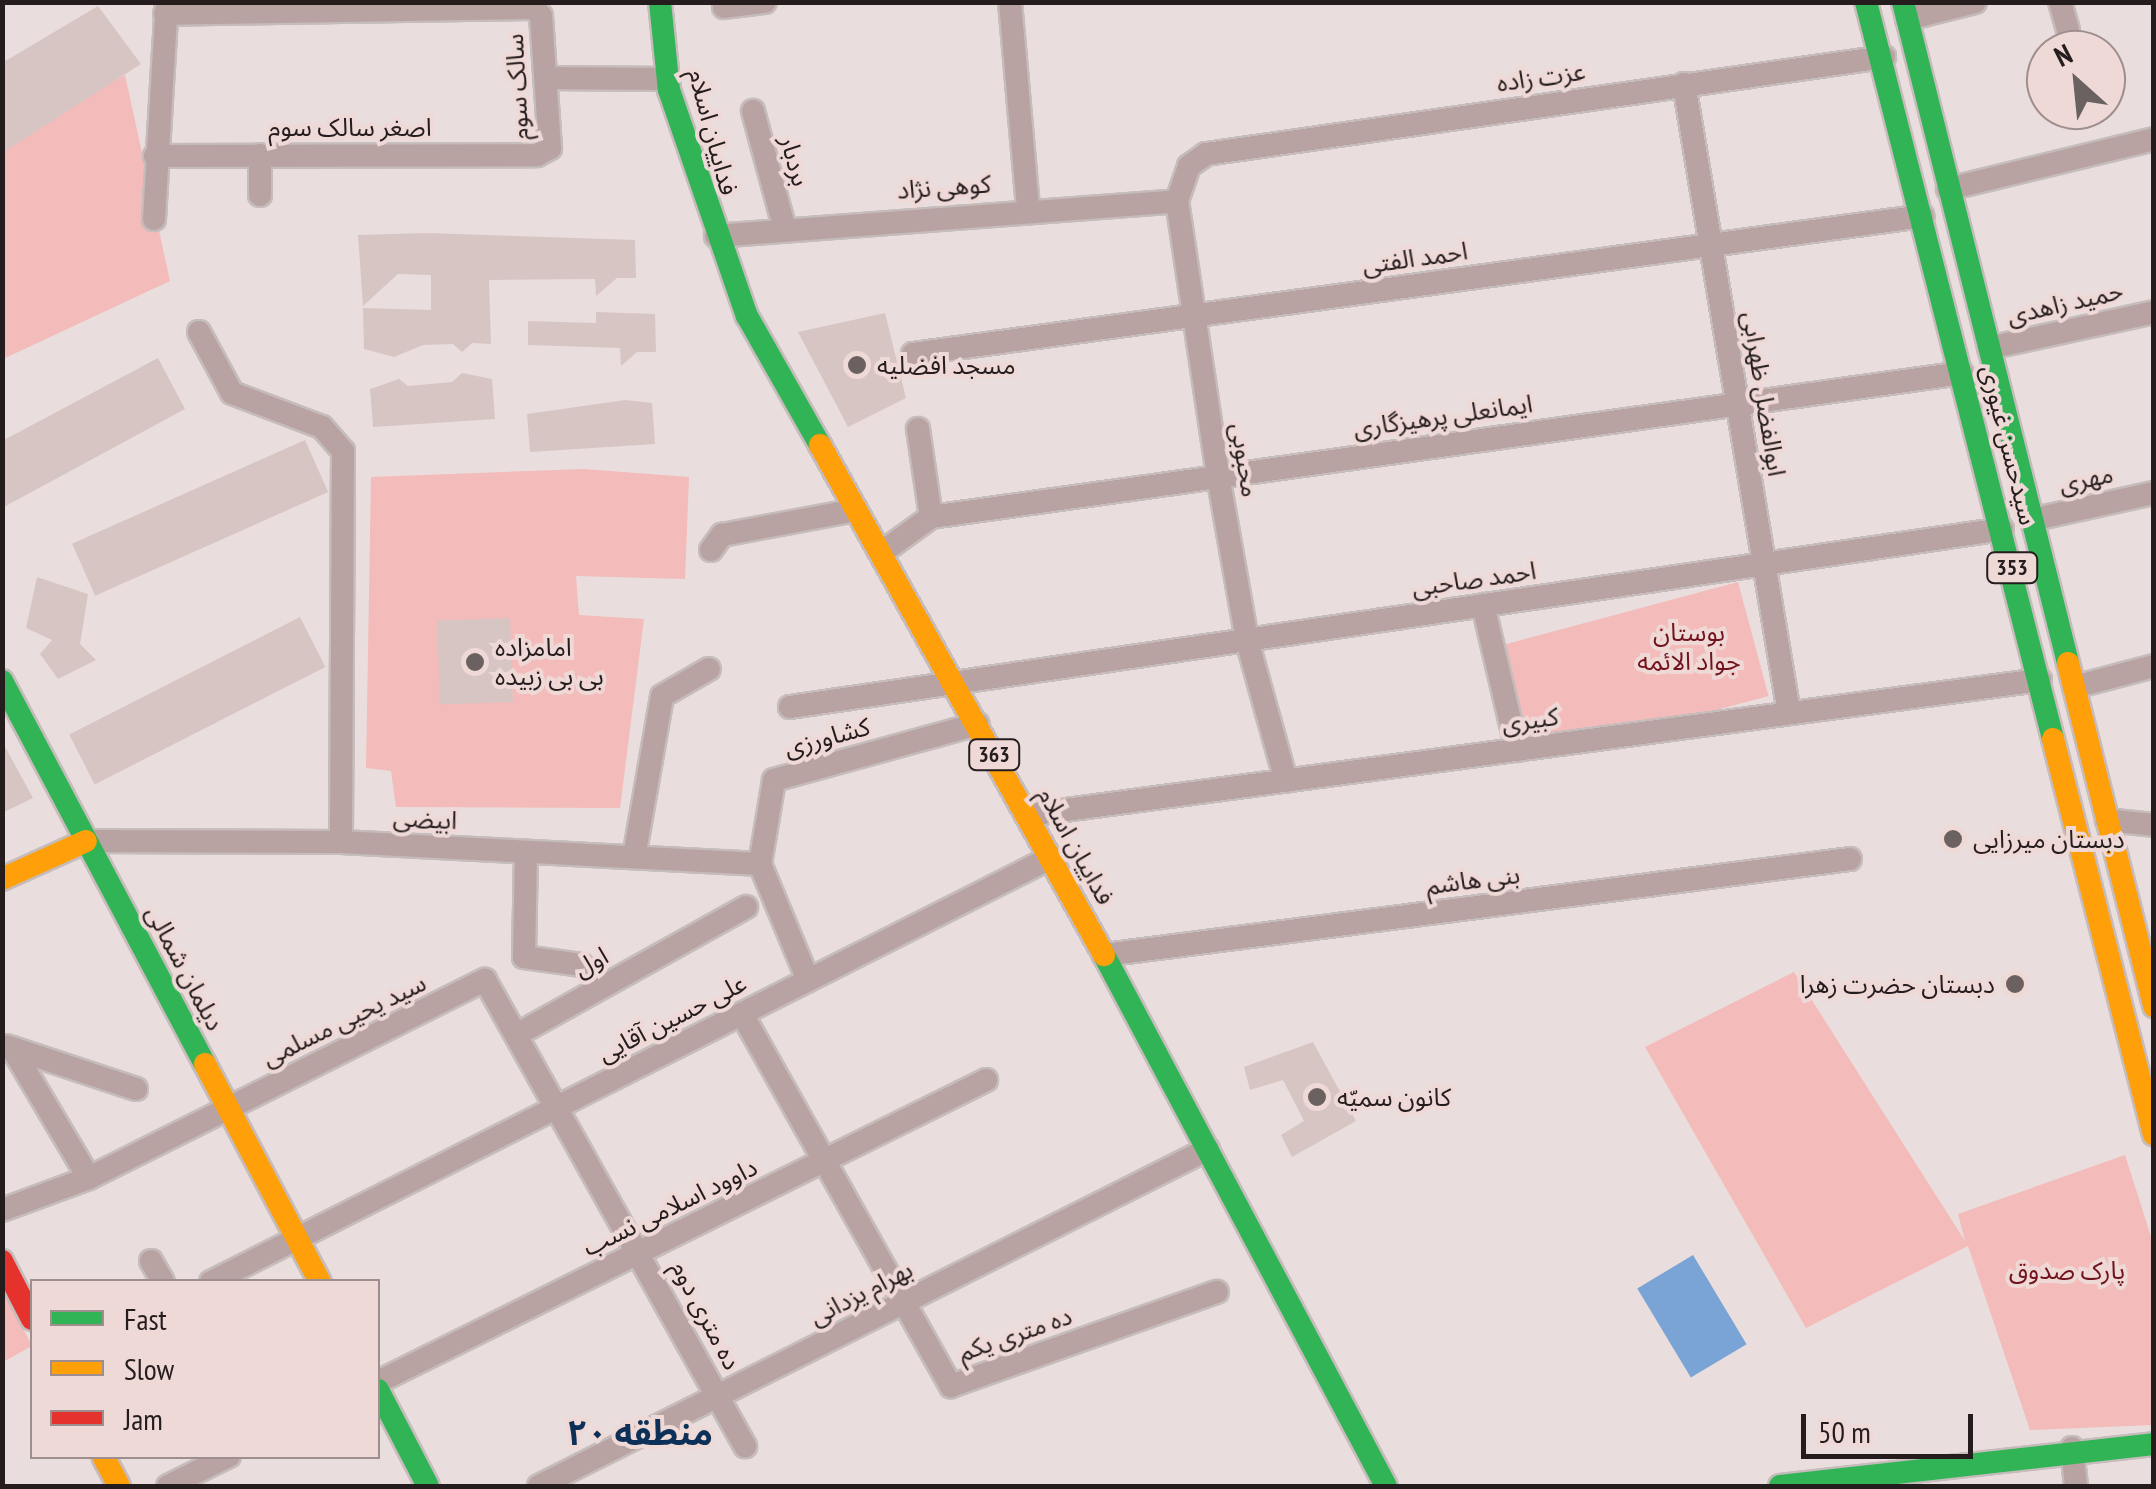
<!DOCTYPE html>
<html>
<head>
<meta charset="utf-8">
<style>
  body { margin:0 }
  #map { position:relative; width:2156px; height:1489px; overflow:hidden; background:#e9dedd; font-family:"PT Sans Narrow","Noto Sans Arabic",sans-serif }
  div>[style] { position:absolute }
  .green>* { inset:0; background:#f3bbb9; transform-origin:0 0 }
  .water>* { inset:0; background:#7aa3d6; transform-origin:0 0 }
  .building>* { inset:0; background:#d7c5c4; transform-origin:0 0 }
  .roads { filter:drop-shadow(2px 0 #c5bcbb) drop-shadow(-2px 0 #c5bcbb) drop-shadow(0 2px #c5bcbb) drop-shadow(0 -2px #c5bcbb) }
  .street>* { height:22px; margin:-11px; padding:0 11px; transform-origin:11px; border-radius:11px; background:#b8a3a2 }
  .fast>* { height:22px; margin:-11px; padding:0 11px; transform-origin:11px; border-radius:11px; background:#30b455 }
  .slow>* { height:22px; margin:-11px; padding:0 11px; transform-origin:11px; border-radius:11px; background:#ff9f0a }
  .jam>* { height:22px; margin:-11px; padding:0 11px; transform-origin:11px; border-radius:11px; background:#e5322d }
  .dots>* { width:28px; height:28px; translate:-50% -50%; box-sizing:border-box; border:5px solid #efd9d7; border-radius:50% }
  span { translate:-50% -50%; white-space:nowrap; text-align:center; line-height:1.15; -webkit-text-stroke:8px #efd9d7; paint-order:stroke }
  .shield-label span { padding:2px 8px; background:#efd9d7; border:2px solid; border-radius:8px; -webkit-text-stroke-width:0 }
  .shield-label { font-size:22px; color:#251d1d; font-weight:700 }
  .street-label { font-size:25px; color:#251d1d }
  .poi-label { font-size:25px; color:#251d1d }
  .left { translate:0 -50%; text-align:left }
  .right { translate:-100% -50%; text-align:right }
  .park-label { font-size:25px; color:#71131d }
  .district-label { font-size:35px; color:#0c3057; font-weight:700 }
  .frame { position:absolute; inset:0; border:5px solid #251d1d; pointer-events:none }
  .legend { position:absolute; left:30px; top:1279px; width:350px; height:180px; box-sizing:border-box; background:#efd9d7; border:2px solid #9e8e8d; margin:0; padding:12px 18px; list-style:none; font-size:30px; color:#251d1d }
  .legend li { display:flex; align-items:center; gap:20px; height:50px }
  .legend b { width:50px; border:2px solid #9e8e8d }
  .north { position:absolute; left:2026px; top:30px; width:100px; height:100px; box-sizing:border-box; background:#efd9d7; border:2px solid #9e8e8d; border-radius:50%; rotate:333deg; font-size:28px; font-weight:700; line-height:40px; text-align:center; color:#251d1d }
  .north::after { content:''; display:block; margin:auto; width:35px; height:45px; background:#6a6160; clip-path:polygon(50% 0,100% 100%,50% 72%,0 100%) }
  .scale { position:absolute; left:1801px; top:1414px; width:172px; height:45px; box-sizing:border-box; border:5px solid #251d1d; border-top:0; padding-left:12px; font-size:30px; line-height:35px; white-space:nowrap; color:#251d1d; -webkit-text-stroke:8px #efd9d7; paint-order:stroke }
</style>
</head>
<body>
<div id="map">
  <div class="green">
    <div style="clip-path:polygon(125px 75px,170px 281px,3px 359px,3px 139px)"></div>
    <div style="clip-path:polygon(583px 469px,689px 477px,685px 579px,576px 576px,579px 615px,644px 619px,620px 808px,396px 807px,391px 771px,366px 768px,371px 477px)"></div>
    <div style="left:1738px;top:582px;width:118px;height:247px;rotate:75deg"></div>
    <div style="clip-path:polygon(1794px 972px,1965px 1241px,1958px 1214px,2125px 1155px,2153px 1243px,2153px 1425px,2030px 1430px,1968px 1246px,1806px 1328px,1645px 1047px)"></div>
    <div style="clip-path:polygon(2px 1287px,32px 1346px,3px 1362px,2px 1362px)"></div>
  </div>
  <div class="water">
    <div style="left:1693px;top:1255px;width:104px;height:65px;rotate:59deg"></div>
  </div>
  <div class="building">
    <div style="clip-path:polygon(98px 6px,141px 64px,2px 153px,2px 63px)"></div>
    <div style="clip-path:polygon(426px 233px,635px 240px,636px 278px,617px 278px,596px 296px,595px 279px,489px 280px,491px 344px,472px 343px,462px 352px,453px 344px,423px 345px,394px 357px,364px 349px,363px 308px,431px 310px,431px 275px,398px 274px,363px 306px,358px 235px)"></div>
    <div style="clip-path:polygon(596px 312px,655px 314px,656px 352px,637px 352px,621px 366px,620px 348px,528px 345px,528px 321px,596px 323px)"></div>
    <div style="clip-path:polygon(885px 313px,906px 398px,848px 427px,798px 332px)"></div>
    <div style="clip-path:polygon(158px 358px,185px 409px,2px 508px,2px 441px)"></div>
    <div style="clip-path:polygon(462px 373px,492px 379px,495px 419px,373px 427px,370px 389px,399px 379px,408px 386px,452px 382px)"></div>
    <div style="clip-path:polygon(625px 400px,652px 403px,655px 444px,530px 452px,527px 414px)"></div>
    <div style="left:305px;top:440px;width:57px;height:255px;rotate:66deg"></div>
    <div style="clip-path:polygon(37px 577px,88px 594px,80px 644px,96px 660px,58px 679px,40px 654px,52px 640px,26px 628px)"></div>
    <div style="left:300px;top:617px;width:56px;height:259px;rotate:63deg"></div>
    <div style="left:510px;top:618px;width:84px;height:73px;rotate:88deg"></div>
    <div style="clip-path:polygon(2px 741px,33px 798px,2px 813px)"></div>
    <div style="clip-path:polygon(1313px 1042px,1356px 1121px,1292px 1157px,1281px 1135px,1304px 1121px,1283px 1080px,1250px 1090px,1244px 1067px)"></div>
  </div>
  <div class="roads">
    <div class="street">
      <div style="left:1010px;top:2px;width:207px;rotate:85deg"></div>
      <div style="left:2060px;top:2px;width:29px;rotate:74deg"></div>
      <div style="left:724px;top:7px;width:41px;rotate:-7deg"></div>
      <div style="left:1907px;top:19px;width:70px;rotate:-14deg"></div>
      <div style="left:546px;top:78px;width:122px;rotate:0.5deg"></div>
      <div style="left:1684px;top:84px;width:638px;rotate:80.52deg"></div>
      <div style="left:753px;top:111px;width:119px;rotate:74.9deg"></div>
      <div style="left:155px;top:156px;width:382px;rotate:-0.1deg"></div>
      <div style="left:537px;top:155px;width:15px;rotate:-28deg"></div>
      <div style="left:550px;top:148px;width:132px;rotate:-93.9deg"></div>
      <div style="left:541px;top:16px;width:11px;rotate:-131deg"></div>
      <div style="left:534px;top:8px;width:369px;rotate:179.1deg"></div>
      <div style="left:1948px;top:189px;width:212px;rotate:-13.6deg"></div>
      <div style="left:260px;top:195px;width:40px;rotate:-90deg"></div>
      <div style="left:154px;top:219px;width:216px;rotate:-86.6deg"></div>
      <div style="left:716px;top:236px;width:462px;rotate:-4.3deg"></div>
      <div style="left:199px;top:332px;width:69px;rotate:61.6deg"></div>
      <div style="left:232px;top:393px;width:96px;rotate:20.7deg"></div>
      <div style="left:322px;top:427px;width:32px;rotate:49deg"></div>
      <div style="left:343px;top:451px;width:391px;rotate:90.3deg"></div>
      <div style="left:1989px;top:348px;width:169px;rotate:-12.3deg"></div>
      <div style="left:913px;top:354px;width:1019px;rotate:-7.78deg"></div>
      <div style="left:918px;top:429px;width:89px;rotate:81.6deg"></div>
      <div style="left:2031px;top:520px;width:126px;rotate:-12.4deg"></div>
      <div style="left:711px;top:550px;width:19px;rotate:-54deg"></div>
      <div style="left:722px;top:535px;width:136px;rotate:-10.6deg"></div>
      <div style="left:881px;top:553px;width:62px;rotate:-35.8deg"></div>
      <div style="left:931px;top:517px;width:1041px;rotate:-7.95deg"></div>
      <div style="left:1483px;top:605px;width:149px;rotate:76.8deg"></div>
      <div style="left:2074px;top:687px;width:83px;rotate:-14.7deg"></div>
      <div style="left:790px;top:707px;width:1225px;rotate:-8.35deg"></div>
      <div style="left:1286px;top:781px;width:146px;rotate:-105.5deg"></div>
      <div style="left:1247px;top:640px;width:168px;rotate:-100deg"></div>
      <div style="left:1218px;top:475px;width:277px;rotate:-98.5deg"></div>
      <div style="left:1177px;top:201px;width:37px;rotate:-71deg"></div>
      <div style="left:1189px;top:166px;width:21px;rotate:-35deg"></div>
      <div style="left:1206px;top:154px;width:685px;rotate:-8.14deg"></div>
      <div style="left:1028px;top:815px;width:1021px;rotate:-7.6deg"></div>
      <div style="left:2107px;top:820px;width:47px;rotate:6.1deg"></div>
      <div style="left:86px;top:841px;width:255px;rotate:0.2deg"></div>
      <div style="left:341px;top:842px;width:420px;rotate:3deg"></div>
      <div style="left:526px;top:852px;width:105px;rotate:91.1deg"></div>
      <div style="left:524px;top:957px;width:59px;rotate:7.9deg"></div>
      <div style="left:634px;top:857px;width:163px;rotate:-80.1deg"></div>
      <div style="left:662px;top:696px;width:54px;rotate:-29.9deg"></div>
      <div style="left:760px;top:864px;width:85px;rotate:-80.5deg"></div>
      <div style="left:774px;top:780px;width:211px;rotate:-15.4deg"></div>
      <div style="left:760px;top:864px;width:126px;rotate:67.5deg"></div>
      <div style="left:1104px;top:955px;width:752px;rotate:-7.33deg"></div>
      <div style="left:742px;top:1014px;width:427px;rotate:60.7deg"></div>
      <div style="left:951px;top:1386px;width:282px;rotate:-19.5deg"></div>
      <div style="left:518px;top:1034px;width:261px;rotate:-29.1deg"></div>
      <div style="left:6px;top:1046px;width:137px;rotate:18.3deg"></div>
      <div style="left:12px;top:1048px;width:151px;rotate:59.4deg"></div>
      <div style="left:2px;top:1210px;width:93px;rotate:-20.2deg"></div>
      <div style="left:89px;top:1178px;width:443px;rotate:-26.6deg"></div>
      <div style="left:485px;top:980px;width:534px;rotate:60.84deg"></div>
      <div style="left:151px;top:1261px;width:24px;rotate:60deg"></div>
      <div style="left:211px;top:1282px;width:942px;rotate:-26.81deg"></div>
      <div style="left:378px;top:1382px;width:679px;rotate:-26.41deg"></div>
      <div style="left:2072px;top:1448px;width:38px;rotate:84deg"></div>
      <div style="left:168px;top:1486px;width:68px;rotate:-26.2deg"></div>
      <div style="left:539px;top:1486px;width:749px;rotate:-26.74deg"></div>
    </div>
    <div class="fast">
      <div style="left:660px;top:2px;width:88px;rotate:84.2deg"></div>
      <div style="left:669px;top:90px;width:239px;rotate:71deg"></div>
      <div style="left:747px;top:316px;width:148px;rotate:60.5deg"></div>
      <div style="left:1866px;top:2px;width:760px;rotate:75.76deg"></div>
      <div style="left:1903px;top:2px;width:681px;rotate:75.98deg"></div>
      <div style="left:2px;top:681px;width:433px;rotate:62.1deg"></div>
      <div style="left:1104px;top:955px;width:601px;rotate:62.03deg"></div>
      <div style="left:378px;top:1390px;width:108px;rotate:62.5deg"></div>
      <div style="left:1780px;top:1486px;width:376px;rotate:-6.4deg"></div>
    </div>
    <div class="slow">
      <div style="left:820px;top:445px;width:584px;rotate:60.89deg"></div>
      <div style="left:2068px;top:663px;width:354px;rotate:75.9deg"></div>
      <div style="left:2053px;top:739px;width:408px;rotate:75.7deg"></div>
      <div style="left:2px;top:879px;width:92px;rotate:-24.3deg"></div>
      <div style="left:205px;top:1064px;width:246px;rotate:62.2deg"></div>
      <div style="left:103px;top:1456px;width:34px;rotate:62deg"></div>
    </div>
    <div class="jam">
      <div style="left:2px;top:1261px;width:65px;rotate:62.7deg"></div>
    </div>
  </div>
  <div class="dots">
    <div style="left:857px;top:365px;background:#6a6160"></div>
    <div style="left:475px;top:662px;background:#6a6160"></div>
    <div style="left:1953px;top:839px;background:#6a6160"></div>
    <div style="left:2015px;top:984px;background:#6a6160"></div>
    <div style="left:1317px;top:1097px;background:#6a6160"></div>
  </div>
  <div class="shield-label">
    <span style="left:2012px;top:568px">353</span>
    <span style="left:994px;top:755px">363</span>
  </div>
  <div class="street-label">
    <span style="left:1541px;top:77px;rotate:-8deg">عزت زاده</span>
    <span style="left:517px;top:87px;rotate:-93deg">سالک سوم</span>
    <span style="left:350px;top:127px">اصغر سالک سوم</span>
    <span style="left:713px;top:132px;rotate:75deg">فداییان اسلام</span>
    <span style="left:795px;top:161px;rotate:75deg">بردبار</span>
    <span style="left:944px;top:187px;rotate:-4deg">کوهی نژاد</span>
    <span style="left:1415px;top:258px;rotate:-8deg">احمد الفتی</span>
    <span style="left:2065px;top:303px;rotate:-13deg">حمید زاهدی</span>
    <span style="left:1764px;top:394px;rotate:81deg">ابوالفضل ظهرابی</span>
    <span style="left:1443px;top:416px;rotate:-8deg">ایمانعلی پرهیزگاری</span>
    <span style="left:2009px;top:445px;rotate:76deg">سیدحسن غیوری</span>
    <span style="left:1245px;top:460px;rotate:81deg">محبوبی</span>
    <span style="left:2086px;top:479px;rotate:-12deg">مهری</span>
    <span style="left:1474px;top:579px;rotate:-8deg">احمد صاحبی</span>
    <span style="left:1530px;top:720px;rotate:-8deg">کبیری</span>
    <span style="left:827px;top:737px;rotate:-15deg">کشاورزی</span>
    <span style="left:425px;top:819px;rotate:3deg">ابیضی</span>
    <span style="left:1076px;top:846px;rotate:61deg">فداییان اسلام</span>
    <span style="left:1473px;top:880px;rotate:-7deg">بنی هاشم</span>
    <span style="left:591px;top:962px;rotate:-29deg">اول</span>
    <span style="left:185px;top:968px;rotate:62deg">دیلمان شمالی</span>
    <span style="left:672px;top:1018px;rotate:-27deg">علی حسین آقایی</span>
    <span style="left:344px;top:1020px;rotate:-26deg">سید یحیی مسلمی</span>
    <span style="left:670px;top:1207px;rotate:-26deg">داوود اسلامی نسب</span>
    <span style="left:861px;top:1293px;rotate:-27deg">بهرام یزدانی</span>
    <span style="left:706px;top:1315px;rotate:62deg">ده متری دوم</span>
    <span style="left:1015px;top:1334px;rotate:-19deg">ده متری یکم</span>
  </div>
  <div class="poi-label">
    <span class="left" style="left:877px;top:365px">مسجد افضلیه</span>
    <span class="left" style="left:495px;top:662px">امامزاده<br>بی بی زبیده</span>
    <span class="left" style="left:1973px;top:839px">دبستان میرزایی</span>
    <span class="right" style="left:1995px;top:984px">دبستان حضرت زهرا</span>
    <span class="left" style="left:1337px;top:1097px">کانون سمیّه</span>
  </div>
  <div class="park-label">
    <span style="left:1689px;top:647px">بوستان<br>جواد الائمه</span>
    <span style="left:2067px;top:1270px">پارک صدوق</span>
  </div>
  <div class="district-label">
    <span style="left:640px;top:1432px">منطقه ۲۰</span>
  </div>
  <div class="frame"></div>
  <ul class="legend">
  <li><b style="height:12px;background:#30b455"></b>Fast</li>
  <li><b style="height:12px;background:#ff9f0a"></b>Slow</li>
  <li><b style="height:12px;background:#e5322d"></b>Jam</li>
  </ul>
  <div class="north">N</div>
  <div class="scale">50 m</div>
</div>
</body>
</html>
